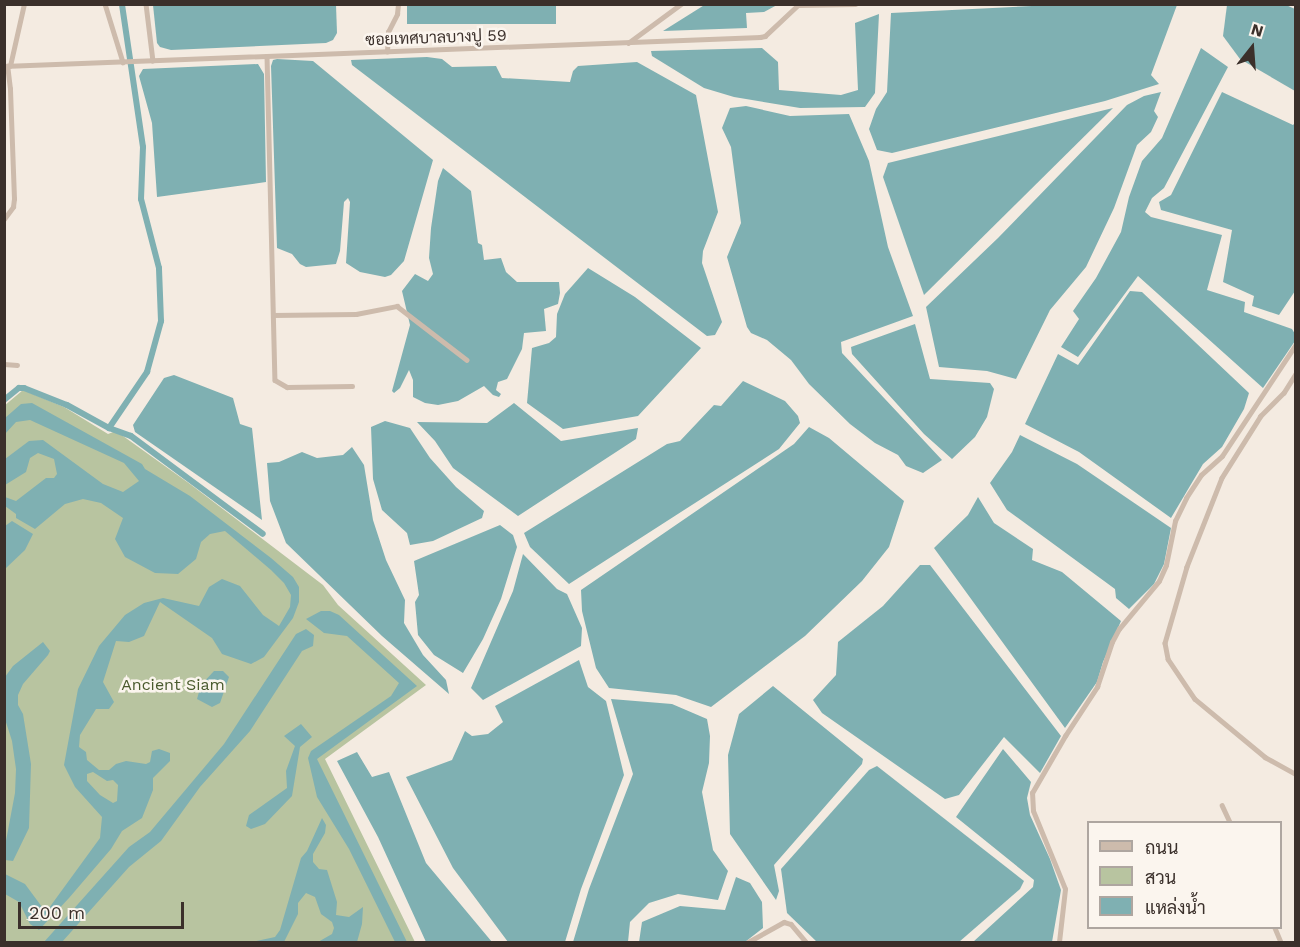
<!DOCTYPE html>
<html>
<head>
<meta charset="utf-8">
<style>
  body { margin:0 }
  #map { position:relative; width:1300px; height:947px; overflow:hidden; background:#f4ebe1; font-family:"Work Sans",Sarabun,sans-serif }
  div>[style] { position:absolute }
  .green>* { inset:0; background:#b8c4a0 }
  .water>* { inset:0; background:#7fb0b2; transform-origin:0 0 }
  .canal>* { height:6px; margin:-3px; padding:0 3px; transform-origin:3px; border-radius:3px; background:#7fb0b2 }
  .minor>* { height:4.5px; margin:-2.25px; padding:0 2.25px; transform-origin:2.25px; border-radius:2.25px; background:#cdbbac }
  span { translate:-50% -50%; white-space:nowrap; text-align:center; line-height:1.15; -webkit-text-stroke:5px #fbf5ee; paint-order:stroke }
  .street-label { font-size:16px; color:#3b302b }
  .park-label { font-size:16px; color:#4a5a2e }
  .frame { position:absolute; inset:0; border:6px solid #3b302b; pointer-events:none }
  .legend { position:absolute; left:1087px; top:821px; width:195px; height:108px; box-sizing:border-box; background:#fbf5ee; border:2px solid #aea6a0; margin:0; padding:8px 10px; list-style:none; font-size:18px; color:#3b302b }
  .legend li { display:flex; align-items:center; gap:12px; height:30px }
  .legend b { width:30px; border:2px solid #aea6a0 }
  .north { position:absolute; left:1222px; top:18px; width:60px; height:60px; -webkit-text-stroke:4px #fbf5ee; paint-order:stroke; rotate:17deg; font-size:16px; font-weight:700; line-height:24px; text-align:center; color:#3b302b }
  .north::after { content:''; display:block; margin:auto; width:21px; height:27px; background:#3b302b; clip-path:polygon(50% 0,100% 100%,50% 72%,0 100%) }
  .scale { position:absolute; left:18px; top:902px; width:166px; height:27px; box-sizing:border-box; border:3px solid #3b302b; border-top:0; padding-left:8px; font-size:18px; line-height:21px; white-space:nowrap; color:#3b302b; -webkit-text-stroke:4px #fbf5ee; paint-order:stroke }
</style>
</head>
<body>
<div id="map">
  <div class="green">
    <div style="clip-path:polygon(23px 390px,64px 407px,108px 434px,116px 431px,190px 484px,323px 585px,338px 605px,426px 685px,325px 759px,415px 942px,5px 942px,4px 406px)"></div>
  </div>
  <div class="water">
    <div style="clip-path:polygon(706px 4px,777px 4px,777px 5px,764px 12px,746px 13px,747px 28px,663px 31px)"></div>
    <div style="clip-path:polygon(153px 5px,336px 5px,337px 33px,333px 40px,326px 43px,171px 50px,160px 47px,157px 43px)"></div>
    <div style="left:407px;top:5px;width:149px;height:19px"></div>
    <div style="clip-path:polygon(1053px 5px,1177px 5px,1151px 75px,1159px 84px,1105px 101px,892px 153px,877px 150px,869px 129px,876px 109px,887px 92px,891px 13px)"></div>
    <div style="clip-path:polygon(1227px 5px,1286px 5px,1295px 9px,1295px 91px,1240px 59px,1223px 36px)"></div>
    <div style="clip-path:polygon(879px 14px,875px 93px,865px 107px,800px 108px,734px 97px,704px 88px,652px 56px,651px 51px,762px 48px,778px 62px,779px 90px,841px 95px,858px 90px,855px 23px)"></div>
    <div style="clip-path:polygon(1201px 48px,1228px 67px,1164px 188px,1152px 198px,1145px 212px,1151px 217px,1222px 235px,1207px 290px,1245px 302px,1244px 312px,1292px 329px,1295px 334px,1295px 341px,1263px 388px,1138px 276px,1078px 357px,1061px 347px,1079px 319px,1073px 311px,1096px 278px,1121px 232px,1129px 197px,1142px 161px,1162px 138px)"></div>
    <div style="clip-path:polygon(427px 57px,442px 59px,452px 67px,496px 66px,502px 78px,570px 82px,573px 71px,578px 66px,637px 62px,696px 95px,718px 212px,703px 251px,702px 263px,722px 322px,715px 335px,707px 336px,352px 65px,351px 60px)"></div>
    <div style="clip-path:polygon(277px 59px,313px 61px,433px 160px,404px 261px,391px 275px,385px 277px,360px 272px,346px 263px,350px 202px,348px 198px,344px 202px,340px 251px,336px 264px,306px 267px,300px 264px,292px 254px,277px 248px,271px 66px,273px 60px)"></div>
    <div style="clip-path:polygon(258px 64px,264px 74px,266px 182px,157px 197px,152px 123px,139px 76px,143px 69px)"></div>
    <div style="clip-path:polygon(1161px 92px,1154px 111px,1158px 117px,1151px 132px,1137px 145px,1114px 208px,1086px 267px,1050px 310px,1016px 379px,987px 371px,939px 367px,926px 307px,998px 238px,1127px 105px,1144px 96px)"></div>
    <div style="clip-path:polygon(1222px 92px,1293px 125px,1295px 123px,1295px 291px,1279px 315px,1252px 306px,1254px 296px,1223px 282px,1232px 230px,1161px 210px,1159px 202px,1171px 195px)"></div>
    <div style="clip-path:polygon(746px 106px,790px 116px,849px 114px,869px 161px,888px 247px,913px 316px,841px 342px,842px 353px,942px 460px,923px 473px,906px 466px,898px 455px,875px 443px,850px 424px,809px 384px,791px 360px,767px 340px,751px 333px,747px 327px,727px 257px,741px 223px,731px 147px,722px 128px,730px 108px)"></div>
    <div style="clip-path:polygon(1113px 108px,924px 295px,883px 177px,888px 163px)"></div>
    <div style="clip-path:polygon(443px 168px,471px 191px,478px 243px,482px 245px,484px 260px,501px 258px,506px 272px,517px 282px,559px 282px,560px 293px,558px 304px,544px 309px,546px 331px,524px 333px,522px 349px,507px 379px,498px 382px,496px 390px,501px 394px,499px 397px,493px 395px,484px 386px,458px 401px,438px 405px,425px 403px,413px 397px,413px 380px,409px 370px,400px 388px,394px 393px,392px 391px,410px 325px,402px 291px,415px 274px,428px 281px,433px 274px,429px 258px,431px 228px,438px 181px)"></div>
    <div style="clip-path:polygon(588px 268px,635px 297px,701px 348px,638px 416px,563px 429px,527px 403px,532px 348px,549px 343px,556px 337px,557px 314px,565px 294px)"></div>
    <div style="clip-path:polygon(1130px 291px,1142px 292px,1249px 393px,1244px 409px,1222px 447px,1203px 464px,1171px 518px,1079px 452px,1025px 424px,1058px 354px,1078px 365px)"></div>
    <div style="clip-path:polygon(915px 324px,930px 379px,990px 383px,994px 389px,987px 417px,975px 437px,952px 459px,924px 434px,852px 354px,851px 347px)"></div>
    <div style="clip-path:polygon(174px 375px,233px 398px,240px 424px,252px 428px,262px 520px,135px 432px,133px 425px,164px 378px)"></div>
    <div style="clip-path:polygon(743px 381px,785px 401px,798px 416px,800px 423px,779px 449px,569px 584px,530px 547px,524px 533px,667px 444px,680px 441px,714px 405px,721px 406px)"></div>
    <div style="clip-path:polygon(evenodd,32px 403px,142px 464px,145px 469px,190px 496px,271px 558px,293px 577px,299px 587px,299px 602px,293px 618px,264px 657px,251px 664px,222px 654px,212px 638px,160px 602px,144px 636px,129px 642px,116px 641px,103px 682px,114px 702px,109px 709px,96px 709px,80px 735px,79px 747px,86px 752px,87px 760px,99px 770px,109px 770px,116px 764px,126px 761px,146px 764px,150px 762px,152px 751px,159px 749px,170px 753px,170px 761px,153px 778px,153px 790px,142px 818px,122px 831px,111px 849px,69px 898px,39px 930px,30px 924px,19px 902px,5px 894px,5px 874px,25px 884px,42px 907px,49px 908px,100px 838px,102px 817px,75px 787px,64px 765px,78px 689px,99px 646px,125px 615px,144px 603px,163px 598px,199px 606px,209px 587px,222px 579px,240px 586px,263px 615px,279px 626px,290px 607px,291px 595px,284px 583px,271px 570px,225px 531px,210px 534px,201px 542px,196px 559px,178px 574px,155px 573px,125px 557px,115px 539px,123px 518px,101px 503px,83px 499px,65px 504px,35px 529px,16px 518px,16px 514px,5px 506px,5px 497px,16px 501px,46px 478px,54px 478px,57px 474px,54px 459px,38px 453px,30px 458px,26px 472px,5px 485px,5px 459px,29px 441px,43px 440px,103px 484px,123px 492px,139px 481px,124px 463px,30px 420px,16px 422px,5px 434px,5px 418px,21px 404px,32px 403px,93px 772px,107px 781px,113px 780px,118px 785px,117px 801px,113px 803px,100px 795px,87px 781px,87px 774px,93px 772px)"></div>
    <div style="clip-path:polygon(514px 403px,561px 441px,638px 428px,636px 439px,518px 516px,453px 468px,435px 441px,417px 422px,487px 423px)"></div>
    <div style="clip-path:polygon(385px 421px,410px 428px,430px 458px,456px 487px,484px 511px,482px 518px,433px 541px,410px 545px,407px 533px,382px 510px,373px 479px,371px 427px)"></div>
    <div style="clip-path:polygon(809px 427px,829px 438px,904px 501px,889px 547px,862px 581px,805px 636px,711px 707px,676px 695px,609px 688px,596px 668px,582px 611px,581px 590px,794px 444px)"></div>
    <div style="clip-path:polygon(1020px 435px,1077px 464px,1171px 528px,1164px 564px,1154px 584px,1129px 609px,1116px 598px,1115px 589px,1007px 510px,990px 483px,1012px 452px)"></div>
    <div style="clip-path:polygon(352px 447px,364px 465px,373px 520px,386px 560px,405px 600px,404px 623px,423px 655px,446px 680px,449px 694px,382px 636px,286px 543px,270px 501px,267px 463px,279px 462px,302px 452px,317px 458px,343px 455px)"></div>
    <div style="clip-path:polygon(978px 497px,994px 523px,1033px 549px,1032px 560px,1062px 572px,1121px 621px,1103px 662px,1097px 682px,1065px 728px,934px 548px,968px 515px)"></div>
    <div style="clip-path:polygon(12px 521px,33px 534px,25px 550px,5px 569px,5px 526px)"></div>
    <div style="clip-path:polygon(500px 525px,513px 535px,517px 547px,501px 599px,483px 639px,463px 673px,434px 655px,418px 635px,415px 602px,419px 595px,414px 561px)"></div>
    <div style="clip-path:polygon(523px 554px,557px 589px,567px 594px,582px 628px,581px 646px,483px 700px,471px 688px,513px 591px)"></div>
    <div style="clip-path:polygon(920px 565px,930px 565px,1061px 736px,1040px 773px,1004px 737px,959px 795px,945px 799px,822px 713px,813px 700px,836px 675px,838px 642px,883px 606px)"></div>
    <div style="clip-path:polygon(321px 611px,330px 611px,339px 615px,417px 686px,317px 759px,407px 942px,395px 942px,349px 849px,317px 797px,308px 758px,311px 751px,391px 696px,399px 683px,347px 636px,324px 633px,306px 619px)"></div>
    <div style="clip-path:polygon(306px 629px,314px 635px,313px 646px,302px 651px,250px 731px,200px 787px,161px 841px,129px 867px,62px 942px,44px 942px,129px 847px,150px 832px,224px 744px,296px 634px)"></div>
    <div style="clip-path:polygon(43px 642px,50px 651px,48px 655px,23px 684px,18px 695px,18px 705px,23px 714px,31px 764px,29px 828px,13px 861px,5px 860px,5px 846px,15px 793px,16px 769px,12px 741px,5px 719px,5px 677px,13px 666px)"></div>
    <div style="clip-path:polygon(579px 660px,588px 687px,606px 701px,624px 775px,581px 889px,565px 942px,508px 942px,453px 868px,406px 777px,452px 760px,465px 731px,472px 736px,488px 734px,503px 722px,495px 706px)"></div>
    <div style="clip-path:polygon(214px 671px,223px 671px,229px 677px,220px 703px,212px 707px,197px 699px,201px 685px)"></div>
    <div style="clip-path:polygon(773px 686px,863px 759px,862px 764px,774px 865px,779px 891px,776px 900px,730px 834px,728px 755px,739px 714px)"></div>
    <div style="clip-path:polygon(611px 699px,672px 704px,707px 719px,710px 736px,709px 763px,702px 792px,713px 850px,728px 871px,718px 900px,678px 894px,649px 903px,630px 922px,628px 942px,573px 942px,589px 889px,633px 774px)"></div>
    <div style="clip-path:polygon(301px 724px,312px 737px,300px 747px,292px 796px,265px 824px,251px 829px,246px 826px,249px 815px,287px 788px,286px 771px,295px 746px,284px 736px)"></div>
    <div style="clip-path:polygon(1003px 749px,1031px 782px,1027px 798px,1030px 815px,1050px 859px,1061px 890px,1052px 942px,973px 942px,1033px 887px,1034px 880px,956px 817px)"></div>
    <div style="clip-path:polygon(357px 752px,372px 777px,389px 772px,426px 863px,492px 942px,426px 942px,378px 837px,337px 761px)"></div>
    <div style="clip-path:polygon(877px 766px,1024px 881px,1020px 889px,959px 942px,817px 942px,787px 913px,781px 869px,869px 770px)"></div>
    <div style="clip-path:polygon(322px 818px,326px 825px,325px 833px,313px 854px,313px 862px,319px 869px,327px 870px,337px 902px,336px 915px,349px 917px,363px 907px,362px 924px,357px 942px,318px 942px,332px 934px,334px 928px,332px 922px,321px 914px,315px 897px,306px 893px,298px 903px,298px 914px,284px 942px,251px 942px,275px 937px,280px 930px,301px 858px,307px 851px)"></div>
    <div style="clip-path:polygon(736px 877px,750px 883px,762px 902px,763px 928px,745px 942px,639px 942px,642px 922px,680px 906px,725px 910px)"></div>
  </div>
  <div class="canal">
    <div style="left:4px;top:400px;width:19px;rotate:-39deg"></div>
    <div style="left:19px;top:388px;width:5px"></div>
    <div style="left:24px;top:388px;width:46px;rotate:21.6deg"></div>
    <div style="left:67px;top:405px;width:48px;rotate:28.7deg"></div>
    <div style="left:109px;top:428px;width:23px;rotate:20deg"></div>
    <div style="left:131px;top:436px;width:164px;rotate:36.6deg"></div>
    <div style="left:109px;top:428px;width:68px;rotate:-55.8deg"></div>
    <div style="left:147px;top:372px;width:53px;rotate:-74.6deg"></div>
    <div style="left:161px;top:321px;width:53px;rotate:-92.2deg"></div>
    <div style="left:159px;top:268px;width:71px;rotate:-104.6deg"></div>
    <div style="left:141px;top:199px;width:52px;rotate:-87.8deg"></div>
    <div style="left:143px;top:147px;width:145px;rotate:-98.4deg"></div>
  </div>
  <div class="minor">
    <div style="left:105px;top:4px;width:61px;rotate:72.8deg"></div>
    <div style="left:146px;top:4px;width:57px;rotate:83deg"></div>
    <div style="left:628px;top:43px;width:66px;rotate:-36.3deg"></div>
    <div style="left:387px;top:52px;width:20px;rotate:-87deg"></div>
    <div style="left:388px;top:32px;width:20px;rotate:-63deg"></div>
    <div style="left:397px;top:14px;width:10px;rotate:-84deg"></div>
    <div style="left:267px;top:56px;width:324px;rotate:88.6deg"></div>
    <div style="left:275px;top:380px;width:14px;rotate:30deg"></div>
    <div style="left:287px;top:387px;width:65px;rotate:-0.9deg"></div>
    <div style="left:4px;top:66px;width:757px;rotate:-2.2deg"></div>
    <div style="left:760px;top:37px;width:5px;rotate:-11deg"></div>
    <div style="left:765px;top:36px;width:45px;rotate:-43.2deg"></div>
    <div style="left:798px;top:5px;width:57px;rotate:-1deg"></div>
    <div style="left:10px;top:66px;width:64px;rotate:-77.3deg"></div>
    <div style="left:4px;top:219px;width:15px;rotate:-53deg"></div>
    <div style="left:13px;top:207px;width:8px;rotate:-83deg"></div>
    <div style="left:14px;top:199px;width:110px;rotate:-92.1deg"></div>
    <div style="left:10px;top:89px;width:23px;rotate:-97deg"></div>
    <div style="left:273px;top:315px;width:83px;rotate:-0.7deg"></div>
    <div style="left:356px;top:314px;width:42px;rotate:-11deg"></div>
    <div style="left:397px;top:306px;width:88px;rotate:37.6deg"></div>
    <div style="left:4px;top:364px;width:13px;rotate:4deg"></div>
    <div style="left:1296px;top:374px;width:22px;rotate:122deg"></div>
    <div style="left:1284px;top:393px;width:33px;rotate:135deg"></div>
    <div style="left:1261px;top:416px;width:73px;rotate:122.2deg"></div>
    <div style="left:1222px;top:478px;width:96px;rotate:111.5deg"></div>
    <div style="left:1187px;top:567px;width:79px;rotate:106.1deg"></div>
    <div style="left:1165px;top:643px;width:16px;rotate:79deg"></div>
    <div style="left:1168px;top:659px;width:48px;rotate:56deg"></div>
    <div style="left:1195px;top:699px;width:91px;rotate:39.6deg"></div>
    <div style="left:1265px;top:757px;width:35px;rotate:29deg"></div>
    <div style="left:1222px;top:805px;width:19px;rotate:65deg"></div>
    <div style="left:1275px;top:928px;width:15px;rotate:67deg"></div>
    <div style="left:748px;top:942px;width:41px;rotate:-29.1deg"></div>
    <div style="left:784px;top:922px;width:7px;rotate:16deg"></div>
    <div style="left:791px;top:924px;width:23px;rotate:50deg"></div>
    <div style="left:1059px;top:942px;width:53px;rotate:-83.5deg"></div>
    <div style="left:1065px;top:889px;width:84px;rotate:-112.3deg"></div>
    <div style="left:1033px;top:811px;width:18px;rotate:-93deg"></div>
    <div style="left:1032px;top:793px;width:66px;rotate:-59.9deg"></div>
    <div style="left:1065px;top:736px;width:59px;rotate:-56.9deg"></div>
    <div style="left:1097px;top:687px;width:47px;rotate:-71.6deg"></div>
    <div style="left:1112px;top:642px;width:15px;rotate:-62deg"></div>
    <div style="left:1119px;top:629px;width:62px;rotate:-50.2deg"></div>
    <div style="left:1159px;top:581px;width:17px;rotate:-66deg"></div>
    <div style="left:1166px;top:565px;width:45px;rotate:-78.4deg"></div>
    <div style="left:1175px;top:521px;width:25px;rotate:-64deg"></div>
    <div style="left:1186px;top:498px;width:27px;rotate:-57deg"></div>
    <div style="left:1201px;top:475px;width:28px;rotate:-42deg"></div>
    <div style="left:1222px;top:456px;width:134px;rotate:-56.5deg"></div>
  </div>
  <div class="street-label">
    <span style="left:436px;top:38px;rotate:-2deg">ซอยเทศบาลบางปู 59</span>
  </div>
  <div class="park-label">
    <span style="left:173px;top:685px">Ancient Siam</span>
  </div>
  <div class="frame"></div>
  <ul class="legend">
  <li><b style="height:8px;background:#cdbbac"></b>ถนน</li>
  <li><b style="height:16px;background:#b8c4a0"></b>สวน</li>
  <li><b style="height:16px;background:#7fb0b2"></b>แหล่งน้ำ</li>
  </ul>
  <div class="north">N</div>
  <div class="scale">200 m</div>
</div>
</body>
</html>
